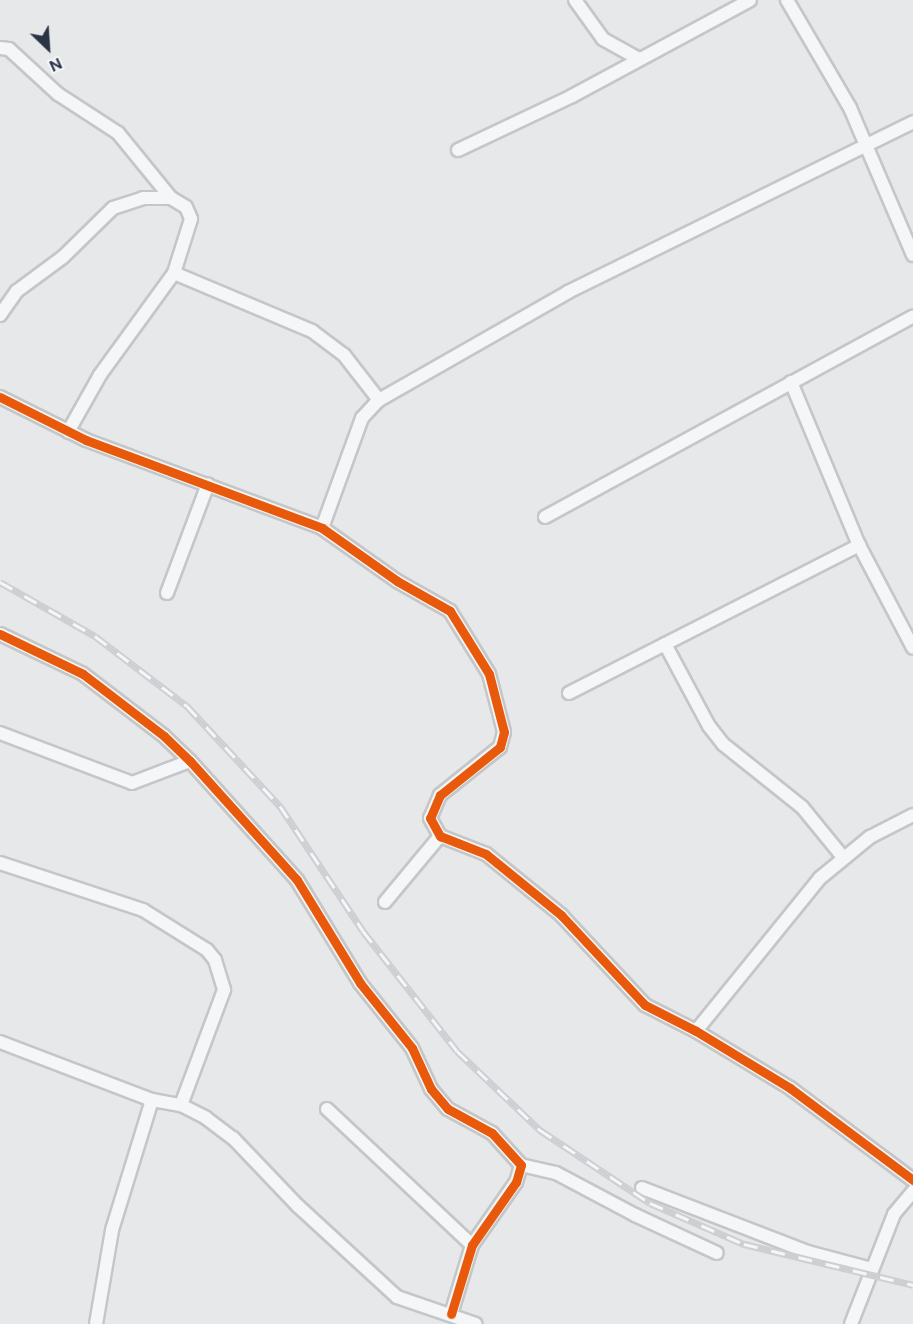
<!DOCTYPE html>
<html>
<head>
<meta charset="utf-8">
<style>
  body { margin:0 }
  #map { position:relative; width:913px; height:1324px; overflow:hidden; background:#e6e8ea; font-family:"DM Sans",sans-serif }
  div>[style] { position:absolute }
  .roads { filter:drop-shadow(2px 0 #c4c6c8) drop-shadow(-2px 0 #c4c6c8) drop-shadow(0 2px #c4c6c8) drop-shadow(0 -2px #c4c6c8) }
  .minor>* { height:12px; margin:-6px; padding:0 6px; transform-origin:6px; border-radius:6px; background:#f5f6f7 }
  .rail>* { height:7px; margin-top:-3.5px; transform-origin:0; background:repeating-linear-gradient(90deg,#f4f6f9 0 14px,#cecfd2 0 28px); box-sizing:border-box; border-block:2px solid #cecfd2 }
  .cycleway>* { height:9px; margin:-4.5px; padding:0 4.5px; transform-origin:4.5px; border-radius:4.5px; background:#e8590c }
  span { translate:-50% -50%; white-space:nowrap; text-align:center; line-height:1.15; -webkit-text-stroke:5px #f4f6f9; paint-order:stroke }
  .north { position:absolute; left:18px; top:18px; width:60px; height:60px; -webkit-text-stroke:4px #f4f6f9; paint-order:stroke; rotate:155deg; font-size:16px; font-weight:700; line-height:24px; text-align:center; color:#2b3445 }
  .north::after { content:''; display:block; margin:auto; width:21px; height:27px; background:#2b3445; clip-path:polygon(50% 0,100% 100%,50% 72%,0 100%) }
</style>
</head>
<body>
<div id="map">
  <div class="roads">
    <div class="minor">
      <div style="left:575px;top:0;width:48px;rotate:54.3deg"></div>
      <div style="left:603px;top:39px;width:39px;rotate:29deg"></div>
      <div style="left:787px;top:0;width:125px;rotate:59.7deg"></div>
      <div style="left:850px;top:108px;width:160px;rotate:66.8deg"></div>
      <div style="left:0;top:48px;width:9px;rotate:6deg"></div>
      <div style="left:9px;top:49px;width:67px;rotate:42.6deg"></div>
      <div style="left:58px;top:94px;width:72px;rotate:33deg"></div>
      <div style="left:118px;top:133px;width:84px;rotate:50.8deg"></div>
      <div style="left:458px;top:150px;width:126px;rotate:-25.3deg"></div>
      <div style="left:572px;top:96px;width:202px;rotate:-28.3deg"></div>
      <div style="left:174px;top:273px;width:150px;rotate:22.8deg"></div>
      <div style="left:312px;top:331px;width:40px;rotate:37deg"></div>
      <div style="left:344px;top:355px;width:57px;rotate:52.1deg"></div>
      <div style="left:0;top:315px;width:29px;rotate:-55deg"></div>
      <div style="left:17px;top:291px;width:57px;rotate:-36.5deg"></div>
      <div style="left:63px;top:257px;width:70px;rotate:-44.4deg"></div>
      <div style="left:113px;top:208px;width:32px;rotate:-18deg"></div>
      <div style="left:143px;top:198px;width:28px"></div>
      <div style="left:171px;top:198px;width:17px;rotate:31deg"></div>
      <div style="left:186px;top:207px;width:13px;rotate:67deg"></div>
      <div style="left:191px;top:219px;width:57px;rotate:107.5deg"></div>
      <div style="left:174px;top:273px;width:126px;rotate:126deg"></div>
      <div style="left:100px;top:375px;width:65px;rotate:119.3deg"></div>
      <div style="left:791px;top:382px;width:177px;rotate:67.4deg"></div>
      <div style="left:859px;top:545px;width:116px;rotate:62.3deg"></div>
      <div style="left:0;top:397px;width:96px;rotate:26.6deg"></div>
      <div style="left:86px;top:440px;width:252px;rotate:20.4deg"></div>
      <div style="left:322px;top:528px;width:92px;rotate:35.2deg"></div>
      <div style="left:397px;top:581px;width:61px;rotate:29.5deg"></div>
      <div style="left:450px;top:611px;width:74px;rotate:58.2deg"></div>
      <div style="left:489px;top:674px;width:60px;rotate:75.5deg"></div>
      <div style="left:504px;top:732px;width:16px;rotate:105deg"></div>
      <div style="left:500px;top:747px;width:77px;rotate:141.3deg"></div>
      <div style="left:440px;top:795px;width:25px;rotate:113deg"></div>
      <div style="left:430px;top:818px;width:21px;rotate:61deg"></div>
      <div style="left:440px;top:836px;width:49px;rotate:21.4deg"></div>
      <div style="left:486px;top:854px;width:97px;rotate:39.1deg"></div>
      <div style="left:561px;top:915px;width:123px;rotate:47deg"></div>
      <div style="left:645px;top:1005px;width:57px;rotate:27deg"></div>
      <div style="left:696px;top:1031px;width:110px;rotate:31.2deg"></div>
      <div style="left:790px;top:1088px;width:154px;rotate:36.8deg"></div>
      <div style="left:545px;top:517px;width:419px;rotate:-28.6deg"></div>
      <div style="left:322px;top:528px;width:117px;rotate:-70deg"></div>
      <div style="left:362px;top:418px;width:25px;rotate:-47deg"></div>
      <div style="left:379px;top:400px;width:218px;rotate:-29.7deg"></div>
      <div style="left:568px;top:292px;width:385px;rotate:-26.2deg"></div>
      <div style="left:167px;top:593px;width:116px;rotate:-69.4deg"></div>
      <div style="left:0;top:634px;width:92px;rotate:25.7deg"></div>
      <div style="left:83px;top:674px;width:102px;rotate:37.4deg"></div>
      <div style="left:164px;top:736px;width:36px;rotate:44deg"></div>
      <div style="left:190px;top:761px;width:160px;rotate:48deg"></div>
      <div style="left:297px;top:880px;width:121px;rotate:58.5deg"></div>
      <div style="left:360px;top:983px;width:83px;rotate:51.3deg"></div>
      <div style="left:412px;top:1048px;width:45px;rotate:65.1deg"></div>
      <div style="left:431px;top:1089px;width:26px;rotate:50deg"></div>
      <div style="left:448px;top:1109px;width:50px;rotate:28.6deg"></div>
      <div style="left:492px;top:1133px;width:43px;rotate:47.8deg"></div>
      <div style="left:521px;top:1165px;width:18px;rotate:106deg"></div>
      <div style="left:516px;top:1182px;width:77px;rotate:124.9deg"></div>
      <div style="left:472px;top:1245px;width:72px;rotate:106.9deg"></div>
      <div style="left:665px;top:644px;width:93px;rotate:61.8deg"></div>
      <div style="left:709px;top:726px;width:23px;rotate:52deg"></div>
      <div style="left:723px;top:744px;width:101px;rotate:38.6deg"></div>
      <div style="left:802px;top:807px;width:63px;rotate:50.8deg"></div>
      <div style="left:569px;top:693px;width:326px;rotate:-27deg"></div>
      <div style="left:0;top:733px;width:141px;rotate:20.7deg"></div>
      <div style="left:132px;top:783px;width:62px;rotate:-20.8deg"></div>
      <div style="left:0;top:863px;width:151px;rotate:18.2deg"></div>
      <div style="left:143px;top:910px;width:75px;rotate:32deg"></div>
      <div style="left:207px;top:950px;width:13px;rotate:51deg"></div>
      <div style="left:215px;top:960px;width:31px;rotate:73deg"></div>
      <div style="left:224px;top:990px;width:123px;rotate:110.5deg"></div>
      <div style="left:385px;top:902px;width:86px;rotate:-50.2deg"></div>
      <div style="left:696px;top:1031px;width:197px;rotate:-51deg"></div>
      <div style="left:820px;top:878px;width:65px;rotate:-39.4deg"></div>
      <div style="left:870px;top:837px;width:48px;rotate:-27.1deg"></div>
      <div style="left:0;top:1042px;width:163px;rotate:20.9deg"></div>
      <div style="left:152px;top:1100px;width:29px;rotate:10deg"></div>
      <div style="left:181px;top:1105px;width:28px;rotate:27deg"></div>
      <div style="left:206px;top:1118px;width:34px;rotate:37deg"></div>
      <div style="left:233px;top:1138px;width:94px;rotate:46.3deg"></div>
      <div style="left:298px;top:1206px;width:134px;rotate:42.6deg"></div>
      <div style="left:397px;top:1297px;width:83px;rotate:18.9deg"></div>
      <div style="left:327px;top:1109px;width:199px;rotate:43.2deg"></div>
      <div style="left:521px;top:1165px;width:36px;rotate:13deg"></div>
      <div style="left:556px;top:1173px;width:89px;rotate:28deg"></div>
      <div style="left:635px;top:1215px;width:90px;rotate:24.9deg"></div>
      <div style="left:642px;top:1188px;width:178px;rotate:21.1deg"></div>
      <div style="left:808px;top:1252px;width:66px;rotate:14.9deg"></div>
      <div style="left:96px;top:1324px;width:95px;rotate:-80.3deg"></div>
      <div style="left:112px;top:1230px;width:136px;rotate:-72.9deg"></div>
      <div style="left:851px;top:1324px;width:118px;rotate:-68.6deg"></div>
      <div style="left:894px;top:1214px;width:30px;rotate:-50deg"></div>
    </div>
  </div>
  <div class="rail">
    <div style="left:0;top:582px;width:109px;rotate:29.6deg"></div>
    <div style="left:95px;top:636px;width:116px;rotate:37.3deg"></div>
    <div style="left:187px;top:706px;width:137px;rotate:47.1deg"></div>
    <div style="left:280px;top:806px;width:150px;rotate:56.4deg"></div>
    <div style="left:363px;top:931px;width:152px;rotate:51.9deg"></div>
    <div style="left:457px;top:1051px;width:115px;rotate:43.6deg"></div>
    <div style="left:540px;top:1130px;width:132px;rotate:33.6deg"></div>
    <div style="left:650px;top:1203px;width:103px;rotate:23.6deg"></div>
    <div style="left:744px;top:1244px;width:174px;rotate:13.6deg"></div>
  </div>
  <div class="cycleway">
    <div style="left:0;top:397px;width:96px;rotate:26.6deg"></div>
    <div style="left:86px;top:440px;width:252px;rotate:20.4deg"></div>
    <div style="left:322px;top:528px;width:92px;rotate:35.2deg"></div>
    <div style="left:397px;top:581px;width:61px;rotate:29.5deg"></div>
    <div style="left:450px;top:611px;width:74px;rotate:58.2deg"></div>
    <div style="left:489px;top:674px;width:60px;rotate:75.5deg"></div>
    <div style="left:504px;top:732px;width:16px;rotate:105deg"></div>
    <div style="left:500px;top:747px;width:77px;rotate:141.3deg"></div>
    <div style="left:440px;top:795px;width:25px;rotate:113deg"></div>
    <div style="left:430px;top:818px;width:21px;rotate:61deg"></div>
    <div style="left:440px;top:836px;width:49px;rotate:21.4deg"></div>
    <div style="left:486px;top:854px;width:97px;rotate:39.1deg"></div>
    <div style="left:561px;top:915px;width:123px;rotate:47deg"></div>
    <div style="left:645px;top:1005px;width:57px;rotate:27deg"></div>
    <div style="left:696px;top:1031px;width:110px;rotate:31.2deg"></div>
    <div style="left:790px;top:1088px;width:154px;rotate:36.8deg"></div>
    <div style="left:0;top:634px;width:92px;rotate:25.7deg"></div>
    <div style="left:83px;top:674px;width:102px;rotate:37.4deg"></div>
    <div style="left:164px;top:736px;width:36px;rotate:44deg"></div>
    <div style="left:190px;top:761px;width:160px;rotate:48deg"></div>
    <div style="left:297px;top:880px;width:121px;rotate:58.5deg"></div>
    <div style="left:360px;top:983px;width:83px;rotate:51.3deg"></div>
    <div style="left:412px;top:1048px;width:45px;rotate:65.1deg"></div>
    <div style="left:431px;top:1089px;width:26px;rotate:50deg"></div>
    <div style="left:448px;top:1109px;width:50px;rotate:28.6deg"></div>
    <div style="left:492px;top:1133px;width:43px;rotate:47.8deg"></div>
    <div style="left:521px;top:1165px;width:18px;rotate:106deg"></div>
    <div style="left:516px;top:1182px;width:77px;rotate:124.9deg"></div>
    <div style="left:472px;top:1245px;width:72px;rotate:106.9deg"></div>
  </div>
  <div class="north">N</div>
</div>
</body>
</html>
